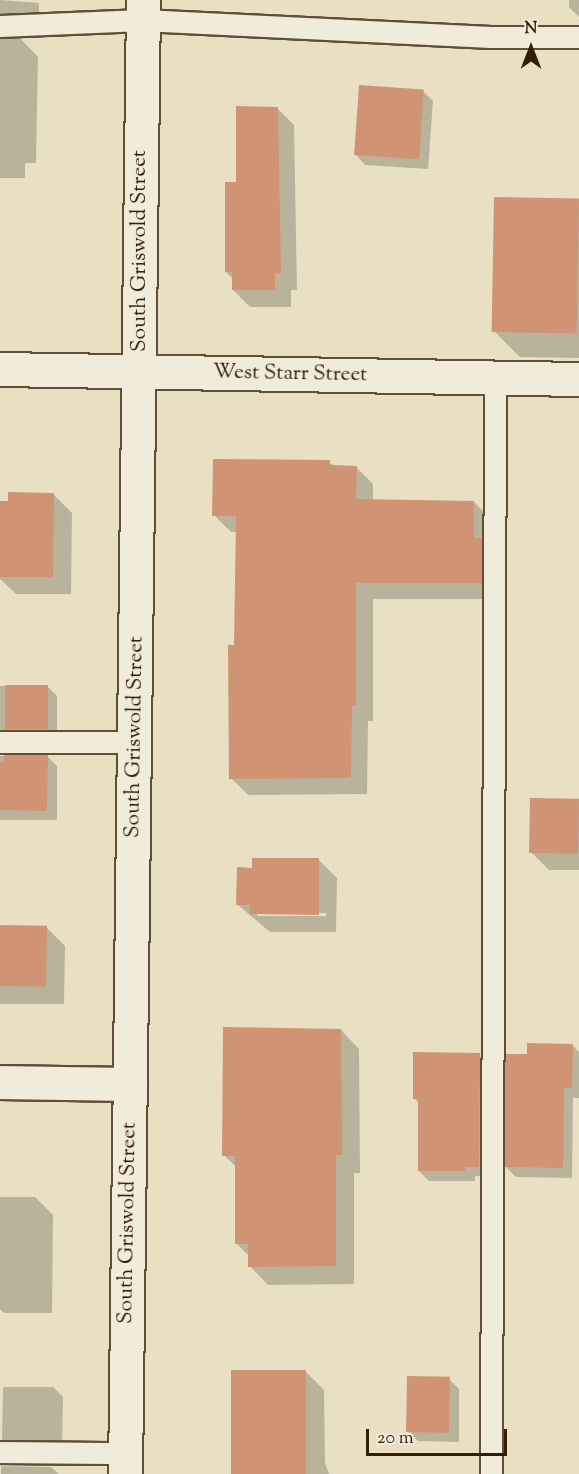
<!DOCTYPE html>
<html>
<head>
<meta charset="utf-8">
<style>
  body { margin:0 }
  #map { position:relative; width:579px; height:1474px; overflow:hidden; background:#e9e0c4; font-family:"Sorts Mill Goudy",serif }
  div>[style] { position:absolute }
  .shadow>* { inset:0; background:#0003 }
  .building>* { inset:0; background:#d09374; transform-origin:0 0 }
  .roads { filter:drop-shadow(2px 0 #614e34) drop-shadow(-2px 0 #614e34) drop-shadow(0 2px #614e34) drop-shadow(0 -2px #614e34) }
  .lane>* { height:21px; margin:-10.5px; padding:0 10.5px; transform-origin:10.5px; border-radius:10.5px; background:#f1ebd9 }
  .street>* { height:33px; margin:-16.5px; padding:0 16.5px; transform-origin:16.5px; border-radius:16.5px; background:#f1ebd9 }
  .secondary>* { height:33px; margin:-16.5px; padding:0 16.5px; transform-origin:16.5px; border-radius:16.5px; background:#f1ebd9 }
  span { translate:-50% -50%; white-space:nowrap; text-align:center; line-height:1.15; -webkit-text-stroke:6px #f1ebd9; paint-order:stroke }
  .street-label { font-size:21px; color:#341d04 }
  .north { position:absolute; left:501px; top:18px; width:60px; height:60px; -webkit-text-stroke:4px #f1ebd9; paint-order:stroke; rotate:0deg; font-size:16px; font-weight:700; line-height:24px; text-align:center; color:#341d04 }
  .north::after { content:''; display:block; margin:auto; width:21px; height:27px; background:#341d04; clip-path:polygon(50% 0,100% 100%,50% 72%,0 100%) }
  .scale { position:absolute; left:366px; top:1429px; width:141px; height:27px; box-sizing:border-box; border:3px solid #341d04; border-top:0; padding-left:8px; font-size:18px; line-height:21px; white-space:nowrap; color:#341d04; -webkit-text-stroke:4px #f1ebd9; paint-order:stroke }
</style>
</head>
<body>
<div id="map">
  <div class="shadow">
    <div style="clip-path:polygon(0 0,39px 3px,39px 29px,11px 32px,7px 39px,21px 39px,38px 57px,36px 163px,25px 163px,25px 178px,0 178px)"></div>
    <div style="clip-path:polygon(569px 0,579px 0,579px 17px,569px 7px)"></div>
    <div style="clip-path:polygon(423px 91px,433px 101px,428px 169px,365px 165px,355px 154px)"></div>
    <div style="clip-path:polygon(277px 108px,294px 125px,297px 290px,291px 290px,291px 307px,250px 307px,233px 290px,233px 279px,226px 272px,238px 183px)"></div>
    <div style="clip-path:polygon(579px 199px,579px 358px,520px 357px,494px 331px)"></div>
    <div style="clip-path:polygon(329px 462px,334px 466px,356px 467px,373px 484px,373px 501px,474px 502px,491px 519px,498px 599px,373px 599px,373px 721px,368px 721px,367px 794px,248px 795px,231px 778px,238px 532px,231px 532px,214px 515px)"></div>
    <div style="clip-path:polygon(54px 495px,72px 513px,71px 594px,16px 594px,0 579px,0 502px)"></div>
    <div style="clip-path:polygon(0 686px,47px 686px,57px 696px,57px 739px,0 746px)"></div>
    <div style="clip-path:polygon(0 756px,47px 756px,57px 766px,57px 820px,0 820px)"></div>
    <div style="clip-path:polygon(579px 800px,579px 870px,549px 870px,531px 852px)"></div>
    <div style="clip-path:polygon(evenodd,319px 860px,337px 878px,336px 932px,270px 932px,238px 905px,253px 869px,319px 860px,255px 912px,326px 913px,326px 916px,258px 916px,255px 912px)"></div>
    <div style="clip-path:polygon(0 927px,46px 927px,65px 946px,64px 1004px,0 1004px)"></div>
    <div style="clip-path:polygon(341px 1030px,359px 1049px,360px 1173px,354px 1173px,354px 1284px,268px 1285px,250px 1266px,250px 1257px,237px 1244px,237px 1168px,224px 1155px)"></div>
    <div style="clip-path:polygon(572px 1045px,579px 1052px,579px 1098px,573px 1098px,572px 1178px,516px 1177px,506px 1167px)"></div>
    <div style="clip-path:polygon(479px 1055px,489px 1065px,489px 1176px,475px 1176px,475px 1181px,429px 1181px,419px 1171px,420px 1104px,415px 1099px)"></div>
    <div style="clip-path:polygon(0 1197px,35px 1197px,53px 1215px,52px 1313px,4px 1313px,0 1309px)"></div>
    <div style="clip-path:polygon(232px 1372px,306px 1372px,324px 1390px,325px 1463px,329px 1474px,231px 1474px)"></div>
    <div style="clip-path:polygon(449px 1379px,459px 1389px,459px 1442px,418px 1441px,408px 1431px)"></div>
    <div style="clip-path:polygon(3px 1387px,53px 1387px,63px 1397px,62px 1449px,12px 1449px,2px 1439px)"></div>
    <div style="clip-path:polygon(1px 1466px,51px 1467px,59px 1474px,1px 1474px)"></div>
  </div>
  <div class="building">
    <div style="left:359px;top:85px;width:65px;height:70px;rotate:4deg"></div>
    <div style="clip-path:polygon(236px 106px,278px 107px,281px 273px,275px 273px,275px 290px,232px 290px,232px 272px,225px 272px,225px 182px,236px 182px)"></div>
    <div style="left:494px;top:197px;width:85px;height:135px;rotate:1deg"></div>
    <div style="clip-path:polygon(213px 459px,330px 460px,330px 465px,357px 466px,356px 499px,474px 501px,474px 538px,482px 538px,482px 583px,356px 583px,356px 705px,352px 705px,351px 778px,229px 779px,228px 645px,234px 645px,236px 516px,212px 516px)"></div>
    <div style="clip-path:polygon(8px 492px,54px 493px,53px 577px,0 577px,0 501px,8px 501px)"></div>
    <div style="left:5px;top:685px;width:43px;height:44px"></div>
    <div style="clip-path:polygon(4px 755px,48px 755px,47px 811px,0 810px,0 762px,4px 762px)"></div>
    <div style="left:530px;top:798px;width:49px;height:55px;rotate:1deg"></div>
    <div style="clip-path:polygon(252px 858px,319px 858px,319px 915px,250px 914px,250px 905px,236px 905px,237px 867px,252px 868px)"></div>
    <div style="left:0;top:925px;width:47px;height:61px;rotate:1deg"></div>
    <div style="clip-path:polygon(223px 1027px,341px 1029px,342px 1155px,336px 1155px,336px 1266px,248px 1267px,248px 1244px,235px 1244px,235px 1156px,222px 1156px)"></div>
    <div style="clip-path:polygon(527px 1043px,573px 1044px,572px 1088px,564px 1088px,563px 1168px,505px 1167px,505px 1054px,527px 1054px)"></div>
    <div style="clip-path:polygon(413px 1052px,480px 1053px,479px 1167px,465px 1167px,465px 1171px,418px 1171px,418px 1099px,413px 1099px)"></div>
    <div style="left:231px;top:1370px;width:75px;height:104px"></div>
    <div style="left:407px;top:1376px;width:43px;height:56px;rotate:1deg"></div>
  </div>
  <div class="roads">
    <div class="lane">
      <div style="left:0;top:26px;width:142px;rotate:-2.4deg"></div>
      <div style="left:142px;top:20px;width:349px;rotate:2.8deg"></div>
      <div style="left:491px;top:37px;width:88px"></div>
      <div style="left:0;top:742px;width:135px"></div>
      <div style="left:0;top:1452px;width:126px;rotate:0.5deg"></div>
      <div style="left:491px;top:1474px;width:1097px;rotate:-89.79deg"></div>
    </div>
    <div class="street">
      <div style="left:0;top:369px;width:579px;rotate:0.99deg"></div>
      <div style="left:0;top:1082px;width:130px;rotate:0.9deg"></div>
    </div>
    <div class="secondary">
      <div style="left:125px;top:1474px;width:1474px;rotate:-89.3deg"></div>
    </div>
  </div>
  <div class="street-label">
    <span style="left:140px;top:251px;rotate:-90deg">South Griswold Street</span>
    <span style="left:290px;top:374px;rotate:1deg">West Starr Street</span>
    <span style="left:135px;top:737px;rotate:-89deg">South Griswold Street</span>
    <span style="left:128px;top:1223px;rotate:-89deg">South Griswold Street</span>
  </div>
  <div class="north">N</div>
  <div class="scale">20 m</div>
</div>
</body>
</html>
